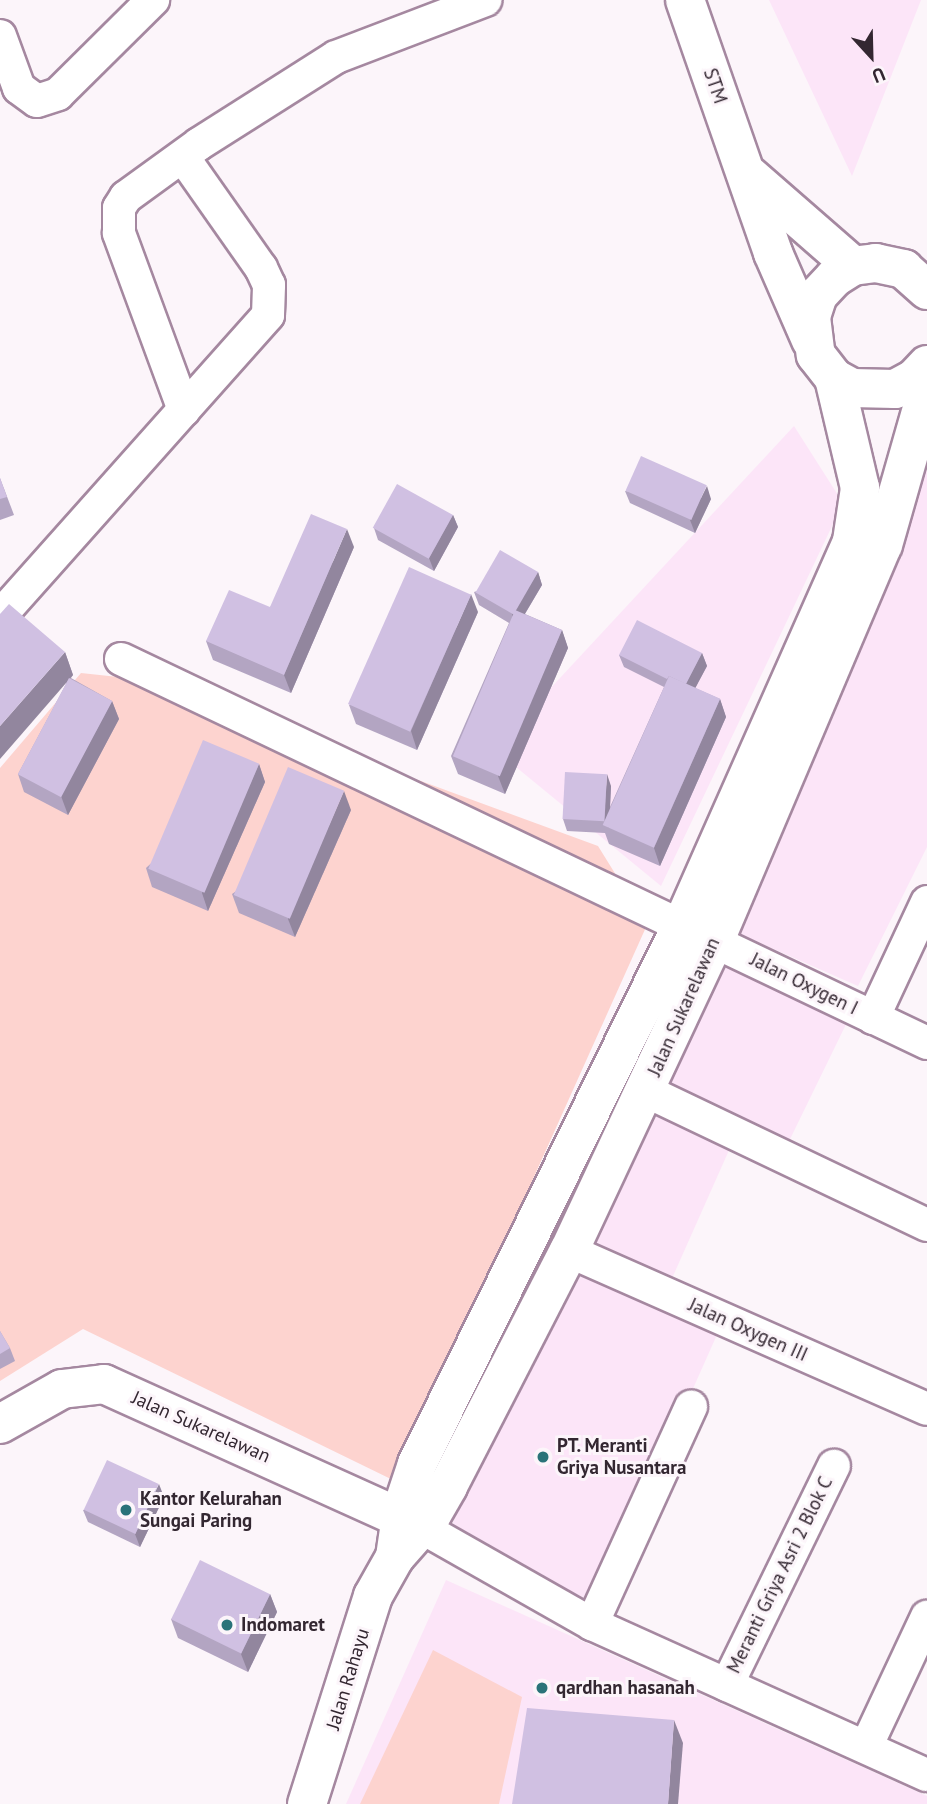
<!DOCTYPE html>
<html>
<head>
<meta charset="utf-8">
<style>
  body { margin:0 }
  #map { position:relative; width:927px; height:1804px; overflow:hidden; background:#fcf5fa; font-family:"PT Sans",sans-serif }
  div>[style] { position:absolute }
  .built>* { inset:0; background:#fce5f8; transform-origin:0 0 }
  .green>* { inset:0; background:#fdd3cf }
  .roads { filter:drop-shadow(2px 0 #a588a0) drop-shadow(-2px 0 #a588a0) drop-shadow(0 2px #a588a0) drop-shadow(0 -2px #a588a0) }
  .minor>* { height:32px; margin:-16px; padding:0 16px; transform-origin:16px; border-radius:16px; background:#fff }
  .tertiary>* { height:38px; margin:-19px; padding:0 19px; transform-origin:19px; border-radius:19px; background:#fff }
  .secondary>* { height:38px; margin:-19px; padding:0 19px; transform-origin:19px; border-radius:19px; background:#fff }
  .wall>* { inset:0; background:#b3a5c2 }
  .shaded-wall>* { inset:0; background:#92869e }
  .building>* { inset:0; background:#d0c0e2; transform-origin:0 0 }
  .dots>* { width:19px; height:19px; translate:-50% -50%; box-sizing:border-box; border:4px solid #fcf5fa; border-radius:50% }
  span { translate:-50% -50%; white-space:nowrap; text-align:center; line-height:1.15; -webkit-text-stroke:6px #fcf5fa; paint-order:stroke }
  .street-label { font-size:19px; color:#332731 }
  .poi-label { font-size:19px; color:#332731; font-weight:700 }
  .left { translate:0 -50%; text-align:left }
  .north { position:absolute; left:836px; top:21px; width:70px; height:70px; -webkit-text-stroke:5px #fcf5fa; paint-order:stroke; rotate:158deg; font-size:19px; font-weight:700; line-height:28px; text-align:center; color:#332731 }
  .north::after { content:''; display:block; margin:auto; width:24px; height:32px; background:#332731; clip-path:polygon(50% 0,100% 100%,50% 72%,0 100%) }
</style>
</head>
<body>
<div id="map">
  <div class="built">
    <div style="clip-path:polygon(769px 0,921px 0,852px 176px)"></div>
    <div style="clip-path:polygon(794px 426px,843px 503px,661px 886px,494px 749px)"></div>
    <div style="clip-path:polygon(927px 445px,927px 847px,858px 986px,730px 930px)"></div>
    <div style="left:711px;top:959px;width:150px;height:136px;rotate:26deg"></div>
    <div style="left:641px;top:1107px;width:98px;height:148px;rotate:24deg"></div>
    <div style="left:567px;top:1266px;width:165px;height:296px;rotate:24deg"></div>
    <div style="clip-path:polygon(446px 1580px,927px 1796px,927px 1804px,346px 1804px)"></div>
  </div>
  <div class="green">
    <div style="clip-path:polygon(81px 673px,146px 680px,598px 846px,647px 925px,397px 1482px,83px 1329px,0 1381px,0 768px)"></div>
    <div style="clip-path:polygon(433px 1650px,522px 1697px,499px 1804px,360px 1804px)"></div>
  </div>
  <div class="roads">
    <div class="minor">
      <div style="left:0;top:36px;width:55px;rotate:69.9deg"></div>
      <div style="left:19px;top:88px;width:22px;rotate:36deg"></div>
      <div style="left:37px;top:101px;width:22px;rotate:-18deg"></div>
      <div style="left:58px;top:94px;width:134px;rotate:-44.7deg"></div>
      <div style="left:184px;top:410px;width:189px;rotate:-110.2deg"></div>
      <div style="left:119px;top:233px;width:25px;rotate:-90deg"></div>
      <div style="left:119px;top:208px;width:13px;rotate:-58deg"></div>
      <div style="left:126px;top:197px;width:90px;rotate:-36deg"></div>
      <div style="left:199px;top:144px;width:162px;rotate:-32.4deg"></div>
      <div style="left:336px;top:57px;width:160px;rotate:-20.9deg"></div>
      <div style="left:0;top:616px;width:403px;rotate:-48.3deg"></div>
      <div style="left:268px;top:315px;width:30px;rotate:-88deg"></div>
      <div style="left:269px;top:285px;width:19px;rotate:-115deg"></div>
      <div style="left:261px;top:268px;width:136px;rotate:-125.1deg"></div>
      <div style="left:121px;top:659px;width:893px;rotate:25.47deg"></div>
      <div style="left:873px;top:1018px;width:128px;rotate:-65deg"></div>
      <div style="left:646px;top:1091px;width:311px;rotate:25.5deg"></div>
      <div style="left:569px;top:1251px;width:391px;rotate:23.8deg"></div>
      <div style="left:421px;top:1527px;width:197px;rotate:29.6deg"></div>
      <div style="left:592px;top:1624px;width:367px;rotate:24.3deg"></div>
      <div style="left:592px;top:1624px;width:239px;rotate:-65.5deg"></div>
      <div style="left:727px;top:1685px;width:244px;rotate:-64deg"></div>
      <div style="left:866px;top:1747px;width:144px;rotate:-64.9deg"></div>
    </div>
    <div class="tertiary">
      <div style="left:685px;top:0;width:268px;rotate:70.8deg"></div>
      <div style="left:773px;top:253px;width:95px;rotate:66.4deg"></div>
      <div style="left:750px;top:176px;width:137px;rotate:41.1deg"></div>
      <div style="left:0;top:1424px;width:71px;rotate:-29.4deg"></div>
      <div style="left:62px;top:1389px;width:42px;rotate:-6.8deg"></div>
      <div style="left:104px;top:1384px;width:348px;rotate:24.3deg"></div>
    </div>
    <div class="secondary">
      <div style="left:927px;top:290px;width:31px;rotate:-138deg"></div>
      <div style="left:904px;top:269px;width:29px;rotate:-168deg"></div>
      <div style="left:876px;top:263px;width:23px;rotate:173deg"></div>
      <div style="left:853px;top:266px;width:22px;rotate:148deg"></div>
      <div style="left:834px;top:278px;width:23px;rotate:133deg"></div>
      <div style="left:818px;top:295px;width:23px;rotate:108deg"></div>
      <div style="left:811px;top:317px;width:38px;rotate:83deg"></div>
      <div style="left:816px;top:355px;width:29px;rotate:52deg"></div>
      <div style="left:834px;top:378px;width:21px;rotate:29deg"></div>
      <div style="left:852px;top:388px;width:43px;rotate:1.3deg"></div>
      <div style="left:895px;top:389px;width:21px;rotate:-28deg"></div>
      <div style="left:914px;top:379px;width:19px;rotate:-47deg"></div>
      <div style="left:395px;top:1557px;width:49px;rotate:-81.7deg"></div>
      <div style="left:402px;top:1509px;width:47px;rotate:-71.6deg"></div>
      <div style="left:417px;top:1464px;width:603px;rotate:-63.82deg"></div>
      <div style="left:683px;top:923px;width:418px;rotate:-66.1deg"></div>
      <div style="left:852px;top:541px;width:54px;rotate:-81.4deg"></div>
      <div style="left:860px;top:488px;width:113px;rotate:-103.3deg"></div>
      <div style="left:307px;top:1804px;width:218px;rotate:-72.4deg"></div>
      <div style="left:373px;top:1596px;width:45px;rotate:-60.6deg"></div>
      <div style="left:395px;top:1557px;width:55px;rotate:-48.7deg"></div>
      <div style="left:431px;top:1516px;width:34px;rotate:-60deg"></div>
      <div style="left:448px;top:1486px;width:264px;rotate:-62.8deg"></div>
      <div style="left:569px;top:1251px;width:344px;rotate:-64.9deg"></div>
      <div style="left:715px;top:940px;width:429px;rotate:-67deg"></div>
      <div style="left:883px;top:545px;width:160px;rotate:-74.1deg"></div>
    </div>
  </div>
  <div class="wall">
    <div style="clip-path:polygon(0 478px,14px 515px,0 520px)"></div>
    <div style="clip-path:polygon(625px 491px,711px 499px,695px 533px,630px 503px)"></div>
    <div style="clip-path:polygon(453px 515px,458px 527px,434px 571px,378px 540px,374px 528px)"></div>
    <div style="clip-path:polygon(354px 547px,291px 693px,213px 660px,206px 641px,270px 607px)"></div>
    <div style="clip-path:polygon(538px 572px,542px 585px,525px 614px,562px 630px,568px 648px,505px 794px,458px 774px,451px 756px,509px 623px,479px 605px,474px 592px)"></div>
    <div style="clip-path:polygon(478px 612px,417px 750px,356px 724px,349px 705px)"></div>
    <div style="clip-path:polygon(65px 652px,73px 675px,71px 678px,112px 701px,119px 719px,68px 815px,24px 792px,18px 774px,66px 684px)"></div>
    <div style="clip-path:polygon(702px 653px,707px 666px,695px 688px,720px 699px,726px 717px,660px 866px,609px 844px,605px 833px,567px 831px,563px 819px,611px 786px,610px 807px,664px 687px,624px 667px,619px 655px)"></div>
    <div style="clip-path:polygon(259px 764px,265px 782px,208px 911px,152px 887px,146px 868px)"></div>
    <div style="clip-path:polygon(351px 810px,295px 937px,239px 913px,232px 894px)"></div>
    <div style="clip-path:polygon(0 1331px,10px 1348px,15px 1361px,0 1369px)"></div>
    <div style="clip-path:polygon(164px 1497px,140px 1547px,88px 1522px,83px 1510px)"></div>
    <div style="clip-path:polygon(270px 1594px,277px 1612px,248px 1672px,178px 1638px,171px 1619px)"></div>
  </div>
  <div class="shaded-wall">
    <div style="clip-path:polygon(707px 486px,711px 499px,695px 533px,690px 520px)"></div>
    <div style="clip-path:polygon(453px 515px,458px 527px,434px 571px,429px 558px)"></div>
    <div style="clip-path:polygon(347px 529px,354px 547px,291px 693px,284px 675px)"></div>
    <div style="clip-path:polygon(538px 572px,542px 585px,517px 627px,512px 615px)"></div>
    <div style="clip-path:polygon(471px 594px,478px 612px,417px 750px,411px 731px)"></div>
    <div style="clip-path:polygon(562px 630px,568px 648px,505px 794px,498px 776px)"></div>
    <div style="clip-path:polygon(65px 652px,73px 675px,0 759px,0 726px)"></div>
    <div style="clip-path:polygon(702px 653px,707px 666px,689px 700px,684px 687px)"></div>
    <div style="clip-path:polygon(720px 699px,726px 717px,660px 866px,654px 848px)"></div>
    <div style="clip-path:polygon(112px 701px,119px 719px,68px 815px,61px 796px)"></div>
    <div style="clip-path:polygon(259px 764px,265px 782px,208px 911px,202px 893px)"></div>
    <div style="clip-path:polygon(607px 774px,611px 786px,609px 828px,604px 820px)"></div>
    <div style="clip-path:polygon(344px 791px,351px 810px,295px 937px,288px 919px)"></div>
    <div style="clip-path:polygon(159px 1484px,164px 1497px,140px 1547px,135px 1534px)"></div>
    <div style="clip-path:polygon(270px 1594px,277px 1612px,248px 1672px,241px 1654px)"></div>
    <div style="clip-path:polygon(674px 1720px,683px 1743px,678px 1804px,668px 1804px)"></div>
  </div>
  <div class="building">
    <div style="left:641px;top:456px;width:72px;height:38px;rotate:24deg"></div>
    <div style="clip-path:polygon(0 478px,7px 497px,0 499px)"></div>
    <div style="left:397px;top:484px;width:64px;height:50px;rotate:29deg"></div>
    <div style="clip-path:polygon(311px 514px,347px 529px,284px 675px,206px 641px,229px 590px,270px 607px)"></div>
    <div style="left:500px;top:550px;width:44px;height:49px;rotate:30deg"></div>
    <div style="left:409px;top:567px;width:68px;height:150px;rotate:24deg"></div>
    <div style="clip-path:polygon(9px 604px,65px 652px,0 726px,0 614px)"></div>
    <div style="left:515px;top:610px;width:51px;height:159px;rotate:23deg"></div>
    <div style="clip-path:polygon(637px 620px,702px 653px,686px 684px,669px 676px,667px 679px,619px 655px)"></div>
    <div style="left:669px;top:676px;width:56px;height:163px;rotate:24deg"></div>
    <div style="left:69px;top:678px;width:49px;height:109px;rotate:28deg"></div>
    <div style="left:203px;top:740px;width:61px;height:140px;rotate:23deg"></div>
    <div style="left:288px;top:767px;width:61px;height:139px;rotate:23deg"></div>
    <div style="left:565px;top:772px;width:42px;height:47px;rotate:3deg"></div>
    <div style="clip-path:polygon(0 1331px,10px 1348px,0 1354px)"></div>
    <div style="left:107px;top:1460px;width:57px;height:55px;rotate:25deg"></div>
    <div style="left:200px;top:1560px;width:78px;height:66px;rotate:26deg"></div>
    <div style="clip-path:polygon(527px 1708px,674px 1720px,668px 1804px,512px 1804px)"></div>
  </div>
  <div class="dots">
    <div style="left:543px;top:1457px;background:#2a7379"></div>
    <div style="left:126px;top:1510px;background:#2a7379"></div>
    <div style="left:227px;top:1625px;background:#2a7379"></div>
    <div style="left:542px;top:1688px;background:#2a7379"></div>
  </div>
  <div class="street-label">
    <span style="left:715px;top:86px;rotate:71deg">STM</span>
    <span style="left:804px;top:984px;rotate:26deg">Jalan Oxygen I</span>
    <span style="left:684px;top:1007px;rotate:-66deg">Jalan Sukarelawan</span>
    <span style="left:748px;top:1330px;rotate:24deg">Jalan Oxygen III</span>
    <span style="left:201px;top:1427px;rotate:24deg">Jalan Sukarelawan</span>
    <span style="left:780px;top:1575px;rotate:-64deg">Meranti Griya Asri 2 Blok C</span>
    <span style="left:348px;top:1679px;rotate:-73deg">Jalan Rahayu</span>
  </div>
  <div class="poi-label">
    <span class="left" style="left:557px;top:1457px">PT. Meranti<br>Griya Nusantara</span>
    <span class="left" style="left:140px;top:1510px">Kantor Kelurahan<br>Sungai Paring</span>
    <span class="left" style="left:241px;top:1625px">Indomaret</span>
    <span class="left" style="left:556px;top:1688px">qardhan hasanah</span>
  </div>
  <div class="north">U</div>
</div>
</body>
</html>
